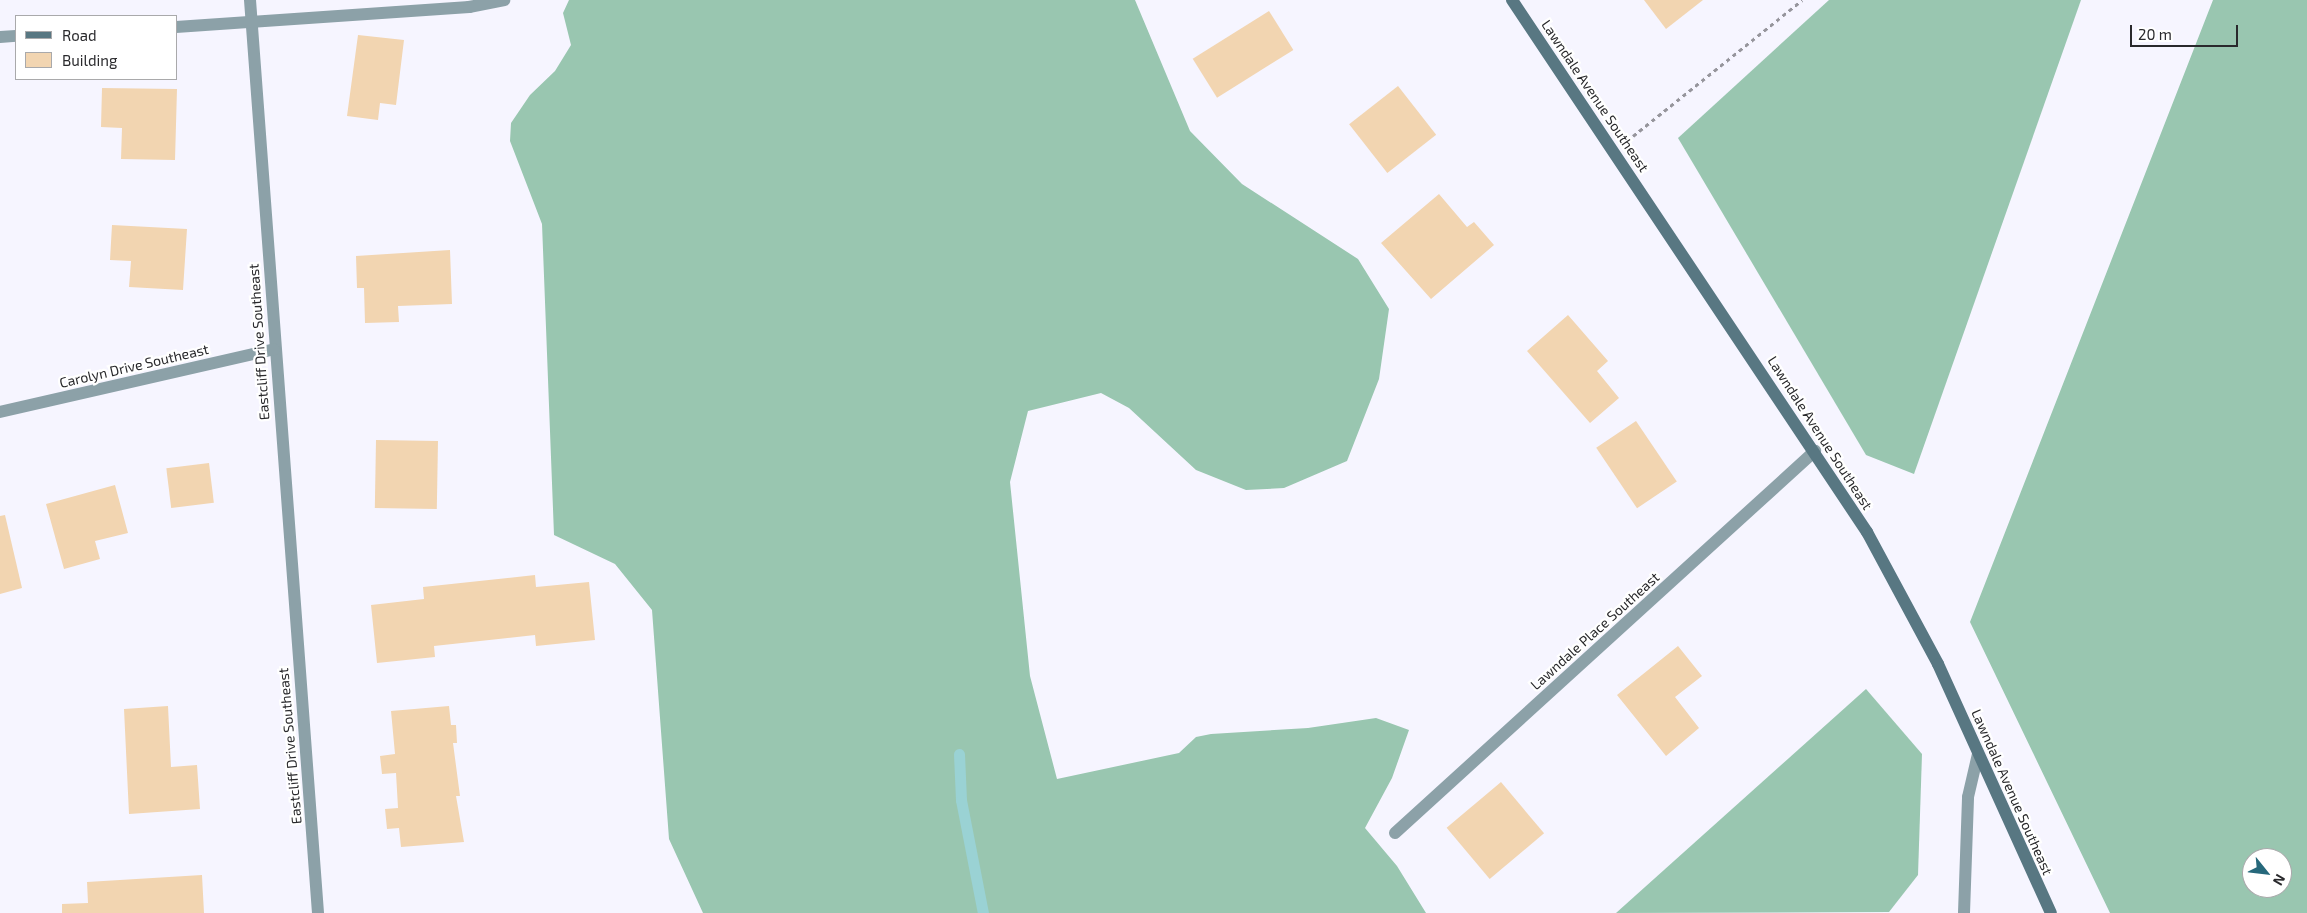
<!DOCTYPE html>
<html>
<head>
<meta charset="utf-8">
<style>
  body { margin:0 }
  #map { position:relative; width:2307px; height:913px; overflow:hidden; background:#f6f5ff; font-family:"Exo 2",sans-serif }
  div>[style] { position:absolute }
  .forest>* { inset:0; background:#99c6b0 }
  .stream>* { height:11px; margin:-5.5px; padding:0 5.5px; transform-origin:5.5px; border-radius:5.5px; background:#9ad2d4 }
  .building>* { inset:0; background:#f2d5b1; transform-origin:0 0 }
  .path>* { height:3px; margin-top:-1.5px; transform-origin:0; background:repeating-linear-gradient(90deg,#96959c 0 4px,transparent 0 8px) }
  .street>* { height:12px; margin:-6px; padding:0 6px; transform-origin:6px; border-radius:6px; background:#8ca1a8 }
  .secondary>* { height:12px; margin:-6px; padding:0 6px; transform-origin:6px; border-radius:6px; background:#587782 }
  span { translate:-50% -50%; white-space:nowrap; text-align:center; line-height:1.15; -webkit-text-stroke:4.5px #fff; paint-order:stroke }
  .street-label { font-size:14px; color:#29292c }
  .legend { position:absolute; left:15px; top:15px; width:162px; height:65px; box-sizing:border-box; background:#fff; border:1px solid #a9a9ab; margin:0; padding:6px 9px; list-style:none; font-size:15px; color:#29292c }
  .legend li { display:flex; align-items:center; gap:10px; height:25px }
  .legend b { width:25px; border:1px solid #a9a9ab }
  .north { position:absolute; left:2242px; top:848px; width:50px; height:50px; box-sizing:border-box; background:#fff; border:1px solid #a9a9ab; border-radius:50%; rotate:119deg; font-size:14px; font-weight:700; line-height:20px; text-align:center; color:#29292c }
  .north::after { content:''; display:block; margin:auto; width:18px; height:22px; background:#26687b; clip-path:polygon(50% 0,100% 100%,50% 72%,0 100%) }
  .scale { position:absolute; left:2130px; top:25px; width:108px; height:22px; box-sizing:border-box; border:2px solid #29292c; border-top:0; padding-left:6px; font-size:15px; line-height:18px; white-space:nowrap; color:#29292c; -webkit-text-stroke:4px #fff; paint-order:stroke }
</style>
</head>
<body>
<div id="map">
  <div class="forest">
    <div style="clip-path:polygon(569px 0,1135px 0,1190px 131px,1242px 184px,1358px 259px,1389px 309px,1379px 379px,1347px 461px,1284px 488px,1246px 490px,1196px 470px,1129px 408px,1101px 393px,1028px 411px,1010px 482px,1030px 676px,1057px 779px,1179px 753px,1196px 737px,1211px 734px,1308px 728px,1376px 718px,1409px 730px,1392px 778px,1365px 828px,1397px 866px,1426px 913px,703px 913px,669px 839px,652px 610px,615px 564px,554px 535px,542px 224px,510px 141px,511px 123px,530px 95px,555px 71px,571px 45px,563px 13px)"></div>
    <div style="clip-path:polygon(1829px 0,2081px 0,1914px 474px,1866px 455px,1678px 138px)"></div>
    <div style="clip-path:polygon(evenodd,2213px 0,2307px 0,2307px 913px,2110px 913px,1970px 622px,2213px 0,2252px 858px,2282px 858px,2282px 888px,2252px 888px,2252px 858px)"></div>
    <div style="clip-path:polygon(1866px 689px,1922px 754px,1918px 875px,1889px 912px,1616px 913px)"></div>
  </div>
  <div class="stream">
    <div style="left:959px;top:754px;width:46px;rotate:87.5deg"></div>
    <div style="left:961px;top:800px;width:115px;rotate:79deg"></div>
  </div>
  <div class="building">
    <div style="clip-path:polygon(1644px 0,1703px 0,1666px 29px)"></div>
    <div style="left:1269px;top:11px;width:46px;height:90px;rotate:58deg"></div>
    <div style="clip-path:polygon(358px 35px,404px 40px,396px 105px,380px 103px,378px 120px,347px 116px)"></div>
    <div style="left:1398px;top:86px;width:62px;height:62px;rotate:52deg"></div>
    <div style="clip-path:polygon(102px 88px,177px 89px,175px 160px,121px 159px,122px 128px,101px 127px)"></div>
    <div style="clip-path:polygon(1439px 194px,1467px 227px,1474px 222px,1494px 245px,1431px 299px,1381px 243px)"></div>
    <div style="clip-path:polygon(112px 225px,187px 229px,183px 290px,129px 287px,131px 261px,110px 260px)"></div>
    <div style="clip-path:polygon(450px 250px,452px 304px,398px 306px,399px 322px,365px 323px,364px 288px,357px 288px,356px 256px)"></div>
    <div style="clip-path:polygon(1568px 315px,1608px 361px,1597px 371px,1619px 398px,1590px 423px,1527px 351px)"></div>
    <div style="left:1636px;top:421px;width:73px;height:48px;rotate:56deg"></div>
    <div style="left:376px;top:440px;width:62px;height:68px;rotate:1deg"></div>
    <div style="left:209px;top:463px;width:40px;height:43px;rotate:83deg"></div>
    <div style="clip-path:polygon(115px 485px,128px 533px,95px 541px,100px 559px,64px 569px,46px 504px)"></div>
    <div style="clip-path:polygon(5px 515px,22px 588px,0 594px,0 516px)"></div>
    <div style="clip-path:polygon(535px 575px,536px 587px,589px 582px,595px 640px,536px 646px,535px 635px,434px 646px,435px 657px,377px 663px,371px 605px,424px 599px,423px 587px)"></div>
    <div style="clip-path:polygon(1678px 646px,1702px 676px,1675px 697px,1699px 728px,1666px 756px,1617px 695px)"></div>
    <div style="clip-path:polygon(168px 706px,171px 767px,197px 765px,200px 809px,129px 814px,124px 709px)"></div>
    <div style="clip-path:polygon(449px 706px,451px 725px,456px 725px,457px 743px,453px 743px,460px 796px,456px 796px,464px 842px,401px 847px,399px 828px,387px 829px,385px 809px,398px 808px,396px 773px,382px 774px,380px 756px,395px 754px,391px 711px)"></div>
    <div style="left:1501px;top:782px;width:67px;height:71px;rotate:50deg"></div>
    <div style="clip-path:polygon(202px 875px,204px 913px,62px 913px,62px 904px,88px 903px,87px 882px)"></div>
  </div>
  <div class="path">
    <div style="left:1633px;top:136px;width:217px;rotate:-38.8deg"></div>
  </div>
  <div class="street">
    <div style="left:250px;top:0;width:916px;rotate:85.74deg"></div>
    <div style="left:176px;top:27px;width:294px;rotate:-3.9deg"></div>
    <div style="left:469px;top:7px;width:36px;rotate:-11deg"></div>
    <div style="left:0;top:37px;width:16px;rotate:-4deg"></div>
    <div style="left:0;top:412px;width:281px;rotate:-12.9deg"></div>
    <div style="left:1395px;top:833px;width:568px;rotate:-42.29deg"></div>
    <div style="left:1964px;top:913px;width:116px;rotate:-88deg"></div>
    <div style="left:1968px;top:797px;width:44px;rotate:-76.9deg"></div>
  </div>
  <div class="secondary">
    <div style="left:1512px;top:0;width:640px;rotate:56.29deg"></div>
    <div style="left:1867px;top:532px;width:150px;rotate:61.7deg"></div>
    <div style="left:1938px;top:664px;width:273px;rotate:65.6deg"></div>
  </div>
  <div class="street-label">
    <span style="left:1595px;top:96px;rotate:56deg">Lawndale Avenue Southeast</span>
    <span style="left:259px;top:342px;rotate:-94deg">Eastcliff Drive Southeast</span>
    <span style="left:134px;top:366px;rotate:-13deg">Carolyn Drive Southeast</span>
    <span style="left:1820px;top:433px;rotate:57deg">Lawndale Avenue Southeast</span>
    <span style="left:1595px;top:631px;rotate:-42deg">Lawndale Place Southeast</span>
    <span style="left:290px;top:746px;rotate:-95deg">Eastcliff Drive Southeast</span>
    <span style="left:2012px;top:792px;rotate:66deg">Lawndale Avenue Southeast</span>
  </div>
  <ul class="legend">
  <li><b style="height:6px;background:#587782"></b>Road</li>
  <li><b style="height:14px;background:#f2d5b1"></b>Building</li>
  </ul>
  <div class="north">N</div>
  <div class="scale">20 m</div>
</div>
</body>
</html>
